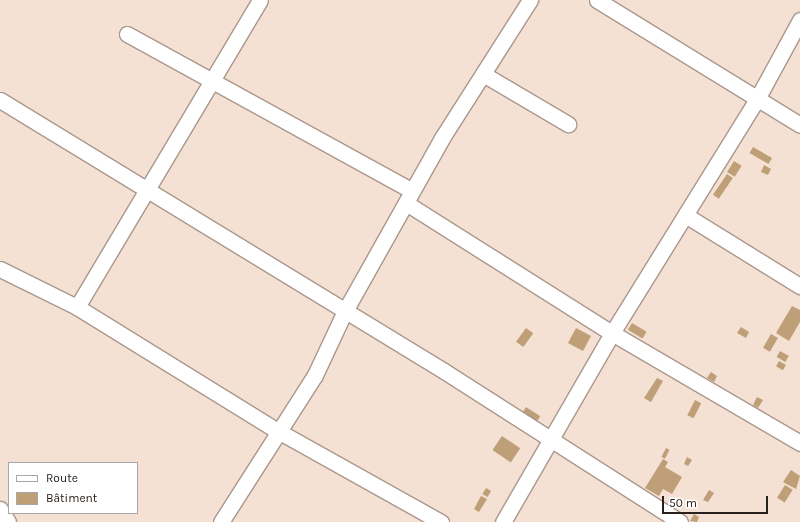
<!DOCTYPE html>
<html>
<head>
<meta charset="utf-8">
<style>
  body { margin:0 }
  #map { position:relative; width:800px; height:522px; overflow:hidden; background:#f5e0d4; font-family:Karla,sans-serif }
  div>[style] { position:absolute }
  .building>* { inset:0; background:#be9f78; transform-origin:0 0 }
  .roads { filter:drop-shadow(1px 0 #aa978b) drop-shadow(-1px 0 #aa978b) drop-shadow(0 1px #aa978b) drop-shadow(0 -1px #aa978b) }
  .minor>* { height:15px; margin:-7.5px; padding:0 7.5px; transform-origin:7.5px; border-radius:7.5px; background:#fff }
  span { translate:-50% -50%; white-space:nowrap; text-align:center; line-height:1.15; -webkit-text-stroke:3.5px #fff; paint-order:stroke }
  .legend { position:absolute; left:8px; top:462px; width:130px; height:52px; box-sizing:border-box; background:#fff; border:1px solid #a9a6a4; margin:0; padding:5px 7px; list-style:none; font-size:12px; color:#27201b }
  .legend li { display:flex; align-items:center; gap:8px; height:20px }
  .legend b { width:20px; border:1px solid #a9a6a4 }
  .scale { position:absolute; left:662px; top:496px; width:106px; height:18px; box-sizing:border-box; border:2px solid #27201b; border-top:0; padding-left:5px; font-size:12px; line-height:14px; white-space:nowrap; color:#27201b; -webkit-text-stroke:3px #fff; paint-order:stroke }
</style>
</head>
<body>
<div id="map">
  <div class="building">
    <div style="left:753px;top:147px;width:22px;height:7px;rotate:30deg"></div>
    <div style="left:734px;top:161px;width:9px;height:13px;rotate:32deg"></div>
    <div style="clip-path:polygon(764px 165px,771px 169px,768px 175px,761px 172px)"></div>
    <div style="left:727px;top:174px;width:7px;height:25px;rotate:34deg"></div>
    <div style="clip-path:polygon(792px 306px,800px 310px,800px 322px,789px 341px,776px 333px)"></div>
    <div style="left:632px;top:323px;width:17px;height:8px;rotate:31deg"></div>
    <div style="clip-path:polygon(741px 327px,749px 332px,746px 338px,737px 333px)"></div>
    <div style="left:526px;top:328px;width:9px;height:17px;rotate:36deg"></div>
    <div style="left:576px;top:328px;width:17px;height:17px;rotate:28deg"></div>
    <div style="left:771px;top:334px;width:8px;height:16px;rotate:30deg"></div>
    <div style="left:780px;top:351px;width:10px;height:7px;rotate:29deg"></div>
    <div style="left:779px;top:361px;width:8px;height:6px;rotate:30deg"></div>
    <div style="clip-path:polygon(711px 372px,717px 376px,714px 382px,707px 378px)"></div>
    <div style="clip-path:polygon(657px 378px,663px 381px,651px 402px,644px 398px)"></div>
    <div style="clip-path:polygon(757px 397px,763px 400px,758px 408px,753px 405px)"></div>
    <div style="left:695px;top:400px;width:7px;height:17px;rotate:27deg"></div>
    <div style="left:526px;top:407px;width:17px;height:9px;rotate:33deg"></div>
    <div style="left:502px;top:436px;width:22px;height:17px;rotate:34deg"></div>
    <div style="left:666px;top:448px;width:4px;height:10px;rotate:27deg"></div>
    <div style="clip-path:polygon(687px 457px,692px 460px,688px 466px,684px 464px)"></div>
    <div style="clip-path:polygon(663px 459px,668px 462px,665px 467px,682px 477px,672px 494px,663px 489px,659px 496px,645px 488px)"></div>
    <div style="clip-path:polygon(791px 470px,800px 476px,796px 489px,783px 482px)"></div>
    <div style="left:785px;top:485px;width:9px;height:15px;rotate:32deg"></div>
    <div style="left:486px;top:488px;width:6px;height:7px;rotate:31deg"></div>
    <div style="clip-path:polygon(709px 490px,714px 493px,708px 502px,703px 500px)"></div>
    <div style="clip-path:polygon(481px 496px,487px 499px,479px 512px,474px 509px)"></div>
    <div style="clip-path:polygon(694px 514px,699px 517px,697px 522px,690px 521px)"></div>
  </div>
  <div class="roads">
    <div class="minor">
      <div style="left:597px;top:0;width:238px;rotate:31.6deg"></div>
      <div style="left:127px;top:34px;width:325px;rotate:28.8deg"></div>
      <div style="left:483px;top:74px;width:99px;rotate:30.5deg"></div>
      <div style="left:0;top:100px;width:520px;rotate:31.4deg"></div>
      <div style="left:444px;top:371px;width:280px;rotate:32.6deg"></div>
      <div style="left:406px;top:203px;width:244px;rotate:32.3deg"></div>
      <div style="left:612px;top:333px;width:218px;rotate:30.3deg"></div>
      <div style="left:687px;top:216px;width:133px;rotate:31.8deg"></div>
      <div style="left:0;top:269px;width:86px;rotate:26.3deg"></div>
      <div style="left:77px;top:307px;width:236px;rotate:31.7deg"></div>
      <div style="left:278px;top:431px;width:187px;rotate:29.2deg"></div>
      <div style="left:77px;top:307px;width:357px;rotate:-59.2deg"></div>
      <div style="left:0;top:509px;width:15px;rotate:58deg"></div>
      <div style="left:221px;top:522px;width:174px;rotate:-57.4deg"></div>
      <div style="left:315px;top:375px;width:71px;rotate:-64.9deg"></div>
      <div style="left:345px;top:311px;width:198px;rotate:-60.7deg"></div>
      <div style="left:442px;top:138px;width:164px;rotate:-57.5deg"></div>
      <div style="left:503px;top:522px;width:218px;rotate:-60deg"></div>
      <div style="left:612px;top:333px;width:275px;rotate:-58.2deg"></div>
      <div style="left:757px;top:99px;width:90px;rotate:-61.4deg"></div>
    </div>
  </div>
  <ul class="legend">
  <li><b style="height:5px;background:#fff"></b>Route</li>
  <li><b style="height:11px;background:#be9f78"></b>Bâtiment</li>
  </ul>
  <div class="scale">50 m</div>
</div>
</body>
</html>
